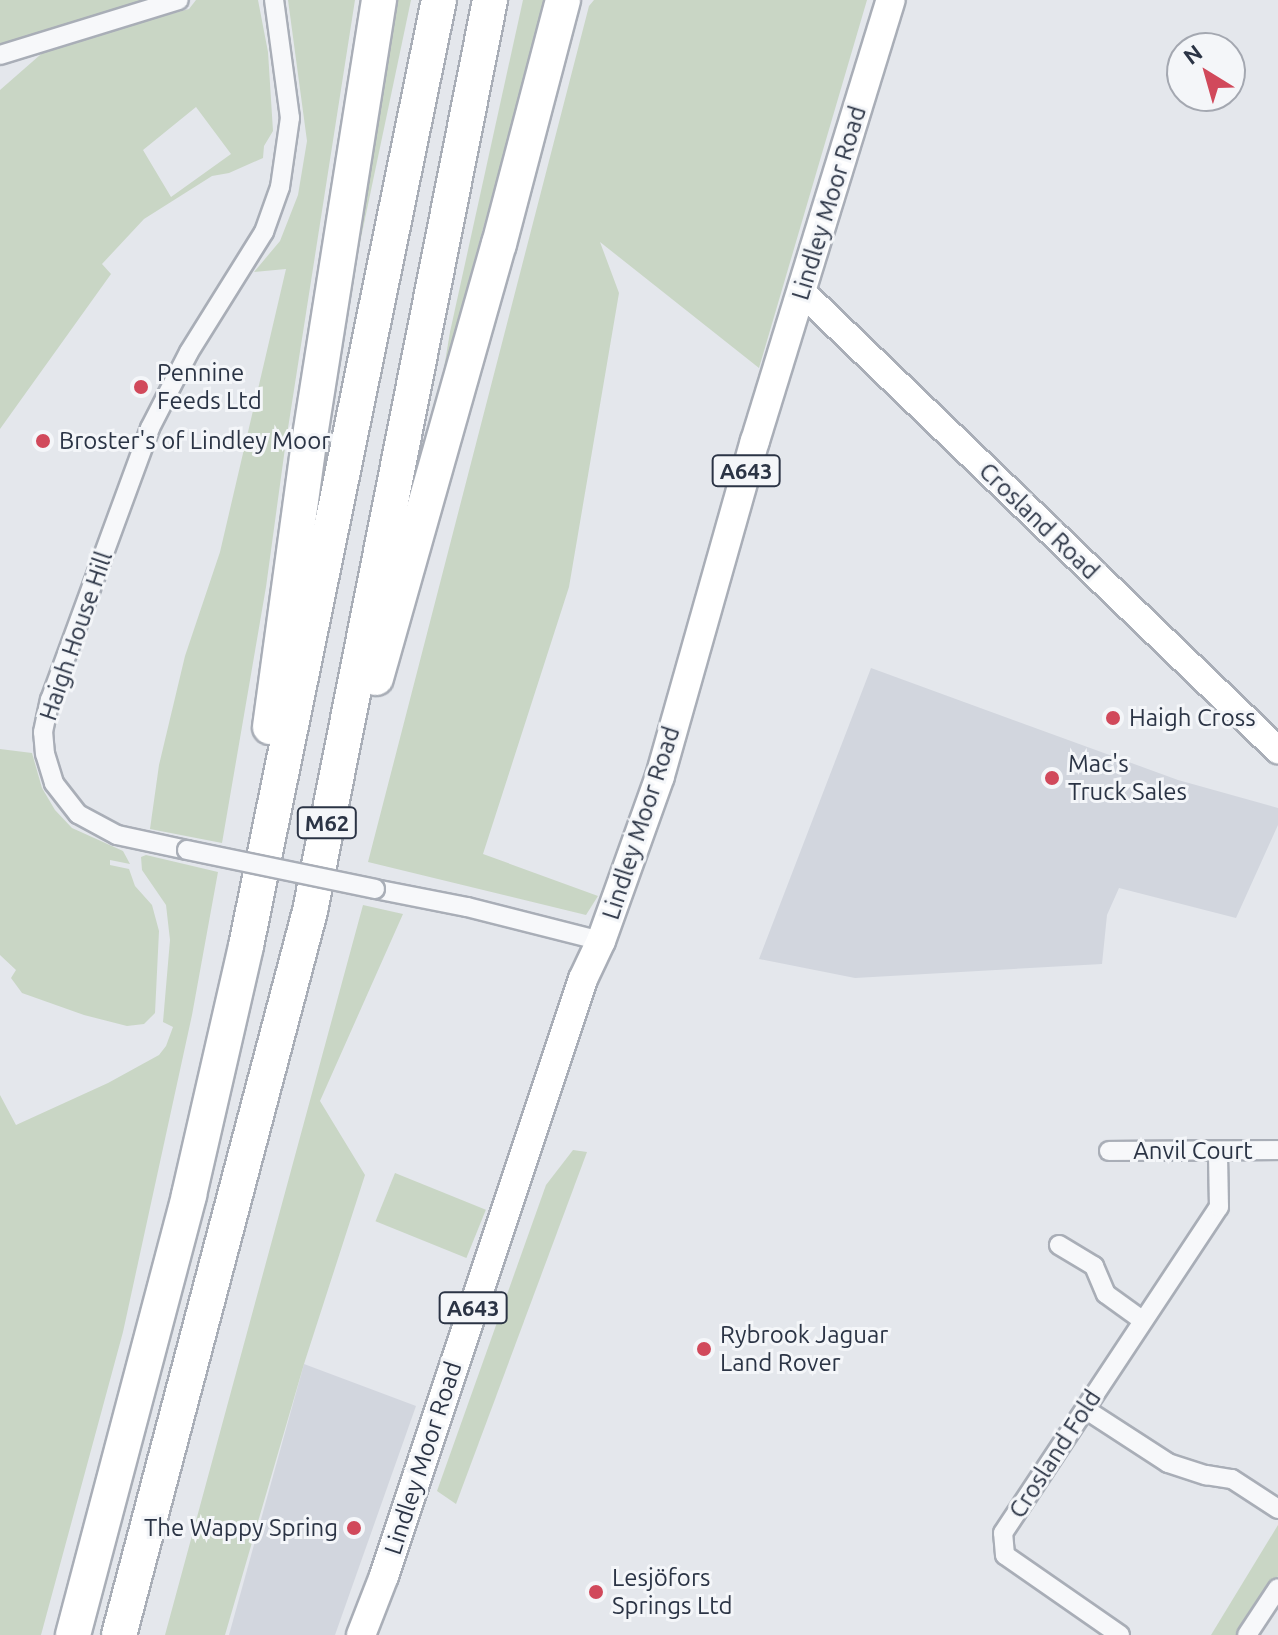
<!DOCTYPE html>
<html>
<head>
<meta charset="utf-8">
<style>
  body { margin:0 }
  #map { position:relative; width:1278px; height:1635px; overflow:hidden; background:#e4e7ec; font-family:Ubuntu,sans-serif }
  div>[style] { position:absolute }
  .built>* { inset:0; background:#d2d6de }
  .green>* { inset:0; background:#c9d6c5; transform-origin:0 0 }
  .roads { filter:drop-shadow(2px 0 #a9aeb7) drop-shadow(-2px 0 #a9aeb7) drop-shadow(0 2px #a9aeb7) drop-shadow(0 -2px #a9aeb7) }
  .street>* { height:18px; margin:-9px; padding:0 9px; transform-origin:9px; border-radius:9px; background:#f7f8fa }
  .secondary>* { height:26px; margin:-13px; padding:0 13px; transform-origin:13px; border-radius:13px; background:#fff }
  .primary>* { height:28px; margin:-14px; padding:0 14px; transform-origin:14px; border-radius:14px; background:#fff }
  .highway>* { height:34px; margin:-17px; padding:0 17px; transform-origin:17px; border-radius:17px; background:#fff }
  .bridges { filter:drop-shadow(2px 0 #a9aeb7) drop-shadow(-2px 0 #a9aeb7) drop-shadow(0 2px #a9aeb7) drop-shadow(0 -2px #a9aeb7) }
  .street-bridge>* { height:18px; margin:-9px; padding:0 9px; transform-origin:9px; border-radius:9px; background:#f7f8fa }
  .dots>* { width:22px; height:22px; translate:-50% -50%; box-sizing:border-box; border:4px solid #f4f6f9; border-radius:50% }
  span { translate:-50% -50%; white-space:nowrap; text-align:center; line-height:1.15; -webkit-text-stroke:6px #f4f6f9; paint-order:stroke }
  .shield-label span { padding:2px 6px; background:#f4f6f9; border:2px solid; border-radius:6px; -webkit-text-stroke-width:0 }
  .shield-label { font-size:22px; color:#2b3445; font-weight:700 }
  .street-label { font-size:24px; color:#2b3445 }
  .poi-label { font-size:24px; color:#2b3445 }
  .left { translate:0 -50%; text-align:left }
  .right { translate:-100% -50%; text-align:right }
  .north { position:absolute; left:1166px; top:32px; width:80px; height:80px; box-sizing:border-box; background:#f4f6f9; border:2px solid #a4a8b1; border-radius:50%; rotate:323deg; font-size:22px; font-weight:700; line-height:32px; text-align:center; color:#2b3445 }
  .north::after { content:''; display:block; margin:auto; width:28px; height:36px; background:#d1495b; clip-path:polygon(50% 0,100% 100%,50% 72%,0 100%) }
</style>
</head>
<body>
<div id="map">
  <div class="built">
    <div style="clip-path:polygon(871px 668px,1178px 780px,1278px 808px,1278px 825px,1236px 918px,1119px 888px,1107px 915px,1102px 964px,855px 978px,759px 959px)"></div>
    <div style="clip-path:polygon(304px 1364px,416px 1406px,335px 1635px,229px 1635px)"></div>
  </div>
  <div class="green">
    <div style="clip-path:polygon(0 0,158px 0,0 48px)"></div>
    <div style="clip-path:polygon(evenodd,196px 0,258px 0,268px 52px,273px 131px,264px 146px,263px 158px,229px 173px,212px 176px,144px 219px,102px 264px,111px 274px,0 429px,0 90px,48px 48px,189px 9px,196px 0,196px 107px,231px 154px,171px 197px,143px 150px,196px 107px)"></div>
    <div style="clip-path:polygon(288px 0,355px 0,286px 441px,280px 442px,280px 446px,285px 448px,266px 587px,222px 843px,150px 829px,159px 765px,185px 656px,220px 552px,286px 269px,254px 272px,280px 241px,298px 195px,307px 141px)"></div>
    <div style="clip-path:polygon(393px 0,411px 0,325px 409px)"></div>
    <div style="clip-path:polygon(523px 0,546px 0,443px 374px,450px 332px)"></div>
    <div style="clip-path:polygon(594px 0,867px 0,759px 368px,600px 242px,619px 293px,569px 587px,483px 854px,598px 896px,586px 915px,368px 862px,589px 6px)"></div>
    <div style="clip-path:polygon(0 749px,32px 753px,42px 788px,55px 810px,72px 828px,123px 851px,130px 864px,110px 860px,110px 865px,129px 869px,135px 886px,152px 905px,159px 931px,155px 1013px,144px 1024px,127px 1026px,84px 1015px,22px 993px,11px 978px,16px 970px,0 955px)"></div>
    <div style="clip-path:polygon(146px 855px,218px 872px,192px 1015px,123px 1332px,41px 1635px,0 1635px,0 1095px,16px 1125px,108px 1083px,159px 1055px,166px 1046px,173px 1027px,163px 1022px,170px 940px,166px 905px,142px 870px,141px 857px)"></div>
    <div style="clip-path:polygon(363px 905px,403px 914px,320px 1101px,365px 1175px,304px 1364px,225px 1635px,165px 1635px)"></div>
    <div style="clip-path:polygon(573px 1150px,587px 1152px,456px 1504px,437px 1491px,546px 1185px)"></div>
    <div style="left:395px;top:1173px;width:98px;height:52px;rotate:22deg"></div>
    <div style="clip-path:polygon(1278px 1525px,1278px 1576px,1240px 1635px,1211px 1635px)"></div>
  </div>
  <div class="roads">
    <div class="street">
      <div style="left:0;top:55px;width:187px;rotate:-17.1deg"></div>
      <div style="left:187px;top:850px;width:72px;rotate:-167.9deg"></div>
      <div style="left:117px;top:835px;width:44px;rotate:-151.7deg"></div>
      <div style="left:78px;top:814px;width:39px;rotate:-128deg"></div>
      <div style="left:54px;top:783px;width:30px;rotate:-107deg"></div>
      <div style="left:45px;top:754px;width:22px;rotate:-95deg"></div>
      <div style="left:43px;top:732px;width:33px;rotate:-78deg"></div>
      <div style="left:50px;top:700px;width:290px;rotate:-69.8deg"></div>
      <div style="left:150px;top:428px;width:85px;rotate:-62.8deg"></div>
      <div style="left:189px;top:352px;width:142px;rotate:-58deg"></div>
      <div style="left:264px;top:232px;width:48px;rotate:-70.4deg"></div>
      <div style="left:280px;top:187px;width:70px;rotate:-81.8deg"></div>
      <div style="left:290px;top:118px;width:119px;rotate:-97.7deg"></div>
      <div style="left:375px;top:889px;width:94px;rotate:11.1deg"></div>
      <div style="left:467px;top:907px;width:138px;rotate:14.2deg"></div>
      <div style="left:1109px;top:1151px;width:169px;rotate:-0.3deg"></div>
      <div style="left:1059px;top:1245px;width:41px;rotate:31deg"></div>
      <div style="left:1094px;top:1266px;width:30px;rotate:67deg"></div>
      <div style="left:1106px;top:1294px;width:44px;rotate:35.8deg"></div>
      <div style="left:1085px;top:1409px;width:99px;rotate:33deg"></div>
      <div style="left:1168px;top:1463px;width:40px;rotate:18deg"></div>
      <div style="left:1206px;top:1475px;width:26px;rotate:9deg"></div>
      <div style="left:1232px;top:1479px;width:55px;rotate:33.1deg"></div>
      <div style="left:1120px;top:1635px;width:140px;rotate:-145.2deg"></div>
      <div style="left:1005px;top:1555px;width:22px;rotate:-95deg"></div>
      <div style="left:1003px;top:1533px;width:391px;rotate:-56.5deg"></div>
      <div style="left:1219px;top:1207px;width:54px;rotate:-91.1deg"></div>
      <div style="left:1247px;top:1635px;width:56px;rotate:-56.6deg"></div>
    </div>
    <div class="secondary">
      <div style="left:802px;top:292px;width:661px;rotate:43.9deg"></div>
    </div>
    <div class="primary">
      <div style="left:361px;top:1635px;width:63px;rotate:-68.7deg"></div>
      <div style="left:384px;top:1576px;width:629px;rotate:-71.57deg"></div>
      <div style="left:583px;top:979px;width:42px;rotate:-64.7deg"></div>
      <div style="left:601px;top:941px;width:175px;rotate:-70.3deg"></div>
      <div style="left:660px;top:776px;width:348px;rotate:-74.2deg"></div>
      <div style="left:755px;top:441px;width:461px;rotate:-72.9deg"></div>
    </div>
    <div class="highway">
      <div style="left:376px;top:678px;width:451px;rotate:-74.2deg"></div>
      <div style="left:499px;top:244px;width:252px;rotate:-75.3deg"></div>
      <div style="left:270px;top:727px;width:288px;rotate:-82.2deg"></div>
      <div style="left:309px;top:442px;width:448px;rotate:-81deg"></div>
      <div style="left:73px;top:1635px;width:455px;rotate:-75.2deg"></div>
      <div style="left:189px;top:1195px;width:255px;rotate:-77.1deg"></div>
      <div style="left:246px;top:946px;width:965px;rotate:-78.47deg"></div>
      <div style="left:119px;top:1635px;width:749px;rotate:-75.22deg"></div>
      <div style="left:310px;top:911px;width:929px;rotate:-78.82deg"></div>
    </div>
  </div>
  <div class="bridges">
    <div class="street-bridge">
      <div style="left:187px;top:850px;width:192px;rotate:11.7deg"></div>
    </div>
  </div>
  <div class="dots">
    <div style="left:141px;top:387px;background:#d1495b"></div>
    <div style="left:43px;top:441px;background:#d1495b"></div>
    <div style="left:1113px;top:718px;background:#d1495b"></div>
    <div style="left:1052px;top:778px;background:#d1495b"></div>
    <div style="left:704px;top:1349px;background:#d1495b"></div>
    <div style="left:354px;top:1528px;background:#d1495b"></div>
    <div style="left:596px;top:1592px;background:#d1495b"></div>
  </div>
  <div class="shield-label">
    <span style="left:746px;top:471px">A643</span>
    <span style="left:327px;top:823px">M62</span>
    <span style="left:473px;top:1308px">A643</span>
  </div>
  <div class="street-label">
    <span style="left:829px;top:203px;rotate:-73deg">Lindley Moor Road</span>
    <span style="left:1039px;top:521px;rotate:44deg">Crosland Road</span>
    <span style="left:76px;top:636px;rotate:-71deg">Haigh House Hill</span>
    <span style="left:641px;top:823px;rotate:-72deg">Lindley Moor Road</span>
    <span style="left:1193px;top:1151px">Anvil Court</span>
    <span style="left:1055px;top:1454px;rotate:-57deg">Crosland Fold</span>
    <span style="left:423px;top:1458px;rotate:-72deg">Lindley Moor Road</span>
  </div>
  <div class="poi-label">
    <span class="left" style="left:157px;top:387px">Pennine<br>Feeds Ltd</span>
    <span class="left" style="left:59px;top:441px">Broster's of Lindley Moor</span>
    <span class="left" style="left:1129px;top:718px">Haigh Cross</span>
    <span class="left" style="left:1068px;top:778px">Mac's<br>Truck Sales</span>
    <span class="left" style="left:720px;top:1349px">Rybrook Jaguar<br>Land Rover</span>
    <span class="right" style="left:338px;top:1528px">The Wappy Spring</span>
    <span class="left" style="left:612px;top:1592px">Lesjöfors<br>Springs Ltd</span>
  </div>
  <div class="north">N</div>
</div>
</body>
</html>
